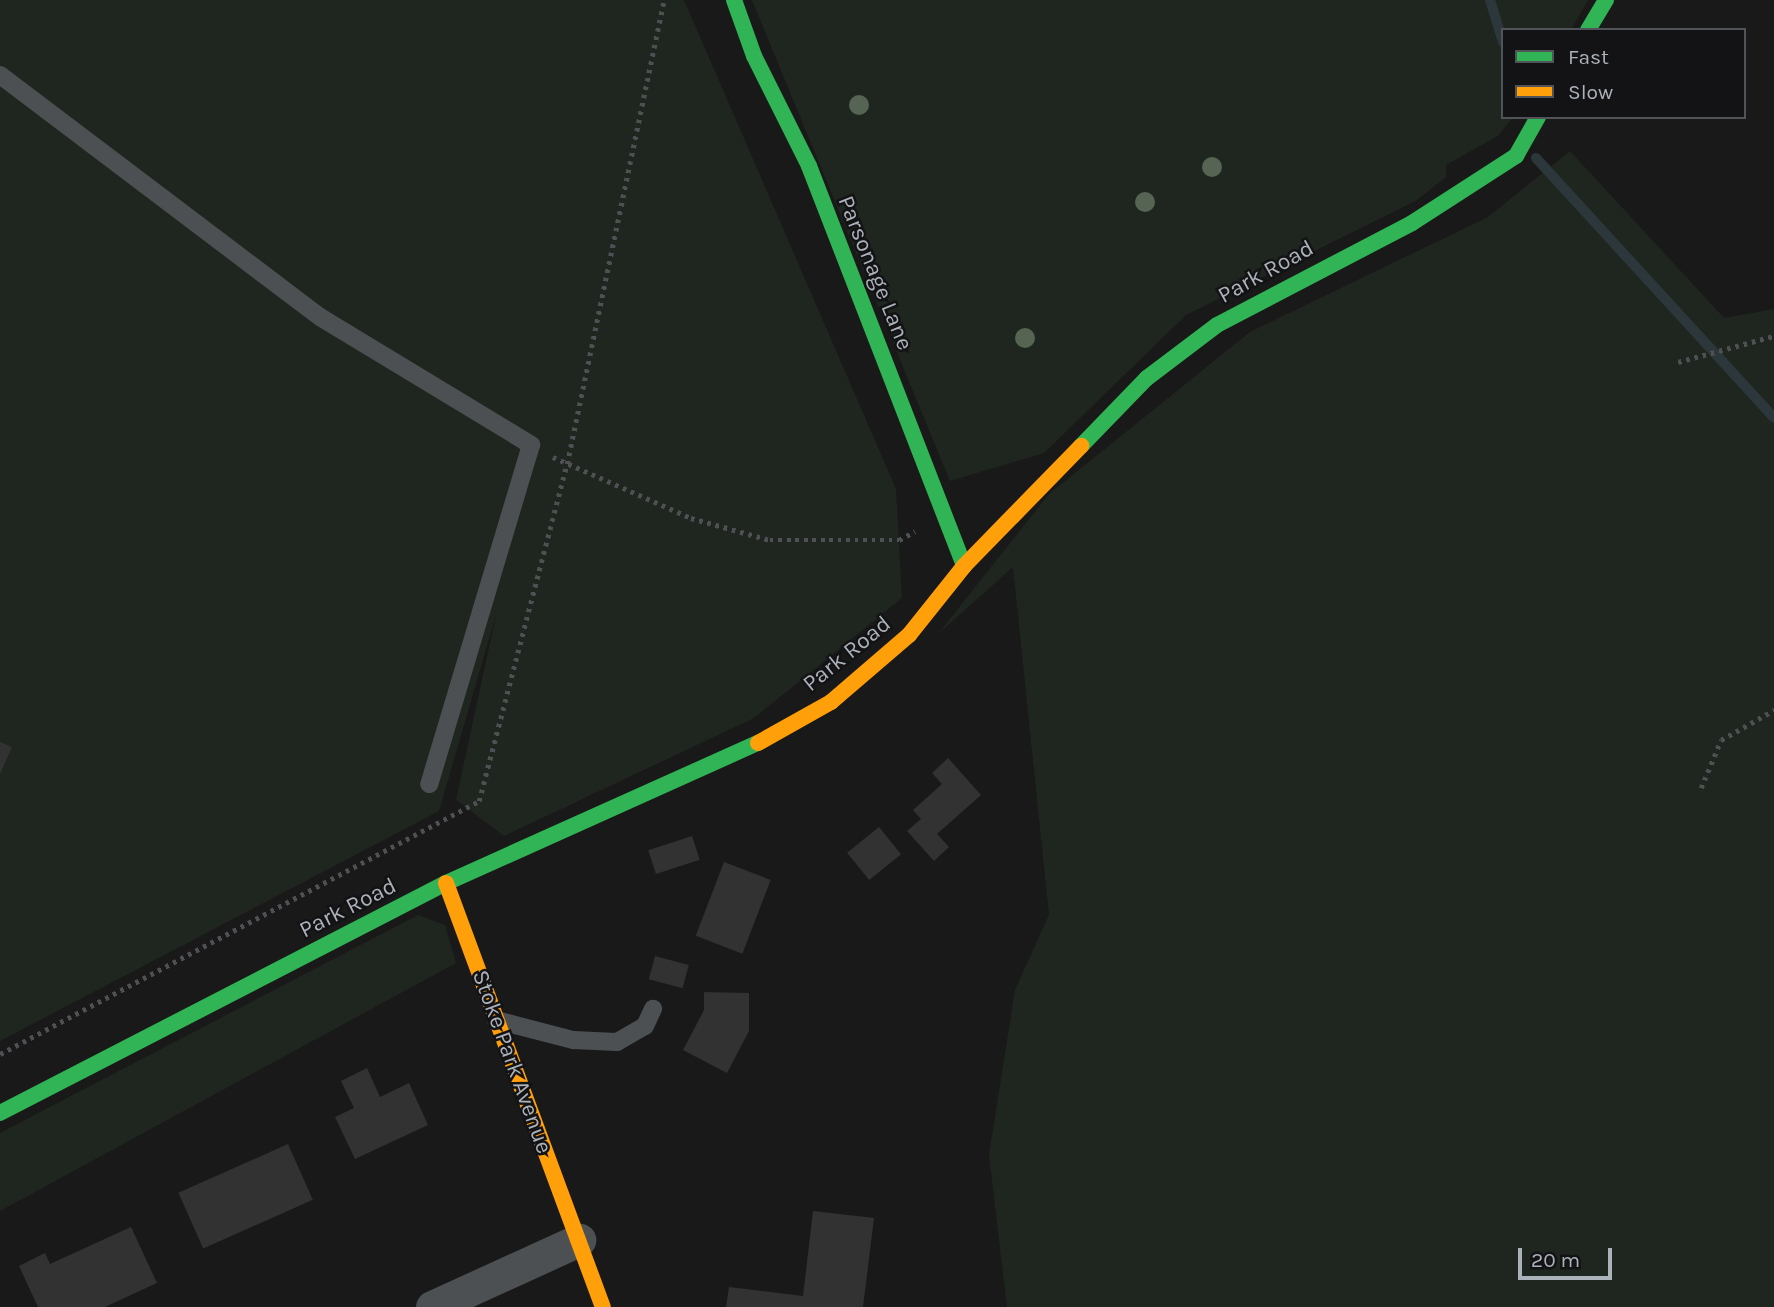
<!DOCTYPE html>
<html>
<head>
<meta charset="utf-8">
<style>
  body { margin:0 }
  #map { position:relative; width:1774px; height:1307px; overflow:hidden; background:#191919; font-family:Karla,sans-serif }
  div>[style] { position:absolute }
  .green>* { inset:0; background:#1f261f }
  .stream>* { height:10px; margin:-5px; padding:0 5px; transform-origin:5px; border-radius:5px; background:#2c373b }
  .building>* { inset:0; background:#323233; transform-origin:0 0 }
  .path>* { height:4.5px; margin-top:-2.25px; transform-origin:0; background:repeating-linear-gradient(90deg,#4f5053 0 3.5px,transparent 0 8.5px) }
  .lane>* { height:18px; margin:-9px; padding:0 9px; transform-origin:9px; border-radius:9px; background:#4d5052 }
  .street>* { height:33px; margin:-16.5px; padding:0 16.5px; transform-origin:16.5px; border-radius:16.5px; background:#4d5052 }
  .fast>* { height:16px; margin:-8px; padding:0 8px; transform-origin:8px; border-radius:8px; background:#30b455 }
  .slow>* { height:16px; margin:-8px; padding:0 8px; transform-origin:8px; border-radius:8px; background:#ff9f0a }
  .trees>* { width:20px; height:20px; margin:-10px; border-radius:50%; background:#566553 }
  span { translate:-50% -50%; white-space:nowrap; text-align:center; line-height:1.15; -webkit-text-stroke:5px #131315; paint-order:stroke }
  .street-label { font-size:23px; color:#abb2b9 }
  .legend { position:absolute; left:1501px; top:28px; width:245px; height:91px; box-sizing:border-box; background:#131315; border:2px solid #505357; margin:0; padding:9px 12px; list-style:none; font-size:21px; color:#abb2b9 }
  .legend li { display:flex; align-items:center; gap:14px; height:35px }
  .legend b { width:35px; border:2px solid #505357 }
  .scale { position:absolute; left:1518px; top:1248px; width:94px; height:32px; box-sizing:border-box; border:4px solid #abb2b9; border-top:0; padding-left:9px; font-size:21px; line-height:24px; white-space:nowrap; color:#abb2b9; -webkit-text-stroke:5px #131315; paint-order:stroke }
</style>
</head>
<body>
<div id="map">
  <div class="green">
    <div style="clip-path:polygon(0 0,684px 0,896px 489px,902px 598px,754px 718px,504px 836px,456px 800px,496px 615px,439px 811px,0 1041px)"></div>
    <div style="clip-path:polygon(752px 0,1588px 0,1571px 30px,1503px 30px,1503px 117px,1513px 117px,1498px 136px,1446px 165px,1446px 177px,1417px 200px,1186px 315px,1044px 453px,950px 481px)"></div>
    <div style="clip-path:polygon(1570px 151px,1724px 318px,1774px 309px,1774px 1307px,1007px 1307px,989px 1155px,1015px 990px,1049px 915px,1013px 567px,938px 634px,1049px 494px,1250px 332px,1488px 217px)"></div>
    <div style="clip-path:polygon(418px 915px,445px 925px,456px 963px,0 1211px,0 1133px)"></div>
  </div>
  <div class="stream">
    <div style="left:1490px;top:0;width:44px;rotate:72.8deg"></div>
    <div style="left:1536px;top:158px;width:352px;rotate:47.5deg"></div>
  </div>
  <div class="building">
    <div style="clip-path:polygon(0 742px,12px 747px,0 774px)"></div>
    <div style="clip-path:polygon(948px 758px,981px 795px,937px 834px,949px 847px,934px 861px,907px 831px,921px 819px,913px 810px,942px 784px,932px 773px)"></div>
    <div style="left:879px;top:827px;width:35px;height:41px;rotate:51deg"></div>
    <div style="left:692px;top:836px;width:25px;height:46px;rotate:72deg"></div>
    <div style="left:724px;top:862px;width:50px;height:79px;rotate:21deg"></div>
    <div style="left:655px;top:956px;width:35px;height:24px;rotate:15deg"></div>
    <div style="clip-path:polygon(704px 992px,749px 993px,749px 1031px,727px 1073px,683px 1050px,704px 1010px)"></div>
    <div style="clip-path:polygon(367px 1068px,380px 1097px,409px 1083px,428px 1125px,355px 1159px,335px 1117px,354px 1108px,341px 1081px)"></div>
    <div style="left:288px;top:1144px;width:61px;height:120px;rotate:66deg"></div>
    <div style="clip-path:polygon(813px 1211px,874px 1218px,863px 1307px,726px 1307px,729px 1287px,803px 1296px)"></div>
    <div style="clip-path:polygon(131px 1227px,157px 1283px,105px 1307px,38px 1307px,19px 1266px,45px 1253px,50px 1264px)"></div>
  </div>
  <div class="path">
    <div style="left:1678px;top:362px;width:99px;rotate:-15.2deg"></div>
    <div style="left:553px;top:457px;width:151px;rotate:23.8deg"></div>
    <div style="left:691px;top:518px;width:82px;rotate:15.6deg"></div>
    <div style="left:770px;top:540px;width:129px"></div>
    <div style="left:899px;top:540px;width:18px;rotate:-29deg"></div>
    <div style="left:1701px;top:788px;width:52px;rotate:-67.4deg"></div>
    <div style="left:1721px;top:740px;width:61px;rotate:-29.5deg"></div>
    <div style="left:0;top:1054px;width:542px;rotate:-27.84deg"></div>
    <div style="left:479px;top:801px;width:348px;rotate:-75.4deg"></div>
    <div style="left:567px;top:464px;width:474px;rotate:-78.2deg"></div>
  </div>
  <div class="lane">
    <div style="left:0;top:75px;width:401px;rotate:37.1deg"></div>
    <div style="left:320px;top:317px;width:247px;rotate:31.2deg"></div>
    <div style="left:531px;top:445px;width:354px;rotate:106.7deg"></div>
    <div style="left:496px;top:1020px;width:80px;rotate:14.6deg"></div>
    <div style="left:573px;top:1040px;width:44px;rotate:2.6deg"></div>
    <div style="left:617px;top:1042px;width:32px;rotate:-30deg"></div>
    <div style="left:645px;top:1026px;width:19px;rotate:-65deg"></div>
  </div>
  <div class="street">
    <div style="left:432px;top:1307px;width:162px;rotate:-24.5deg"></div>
  </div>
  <div class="fast">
    <div style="left:734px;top:0;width:59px;rotate:70.3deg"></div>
    <div style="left:754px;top:56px;width:123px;rotate:63.4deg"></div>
    <div style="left:809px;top:166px;width:429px;rotate:68.8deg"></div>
    <div style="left:1588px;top:30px;width:35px;rotate:-59deg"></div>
    <div style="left:1081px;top:446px;width:95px;rotate:-45.9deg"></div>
    <div style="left:1147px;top:378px;width:88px;rotate:-37.1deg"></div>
    <div style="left:1217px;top:325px;width:220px;rotate:-27.6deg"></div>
    <div style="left:1412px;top:223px;width:124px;rotate:-32.8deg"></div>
    <div style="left:1516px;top:156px;width:45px;rotate:-60.6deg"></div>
    <div style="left:0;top:1113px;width:502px;rotate:-27.28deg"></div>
    <div style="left:446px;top:883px;width:342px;rotate:-24.2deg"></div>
  </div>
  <div class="slow">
    <div style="left:758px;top:743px;width:84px;rotate:-29.3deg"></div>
    <div style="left:831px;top:702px;width:103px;rotate:-40.7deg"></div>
    <div style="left:909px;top:635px;width:88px;rotate:-51.4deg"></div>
    <div style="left:964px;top:566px;width:168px;rotate:-45.7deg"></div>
    <div style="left:446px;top:883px;width:452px;rotate:69.7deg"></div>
  </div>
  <div class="trees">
    <div style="left:859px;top:105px"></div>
    <div style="left:1212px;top:167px"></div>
    <div style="left:1145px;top:202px"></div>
    <div style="left:1025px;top:338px"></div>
  </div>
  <div class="street-label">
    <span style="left:1266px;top:272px;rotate:-29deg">Park Road</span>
    <span style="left:875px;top:273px;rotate:68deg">Parsonage Lane</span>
    <span style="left:847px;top:654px;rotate:-39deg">Park Road</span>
    <span style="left:348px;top:908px;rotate:-27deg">Park Road</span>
    <span style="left:512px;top:1062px;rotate:70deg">Stoke Park Avenue</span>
  </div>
  <ul class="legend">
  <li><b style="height:9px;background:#30b455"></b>Fast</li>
  <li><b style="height:9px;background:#ff9f0a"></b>Slow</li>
  </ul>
  <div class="scale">20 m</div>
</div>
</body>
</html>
